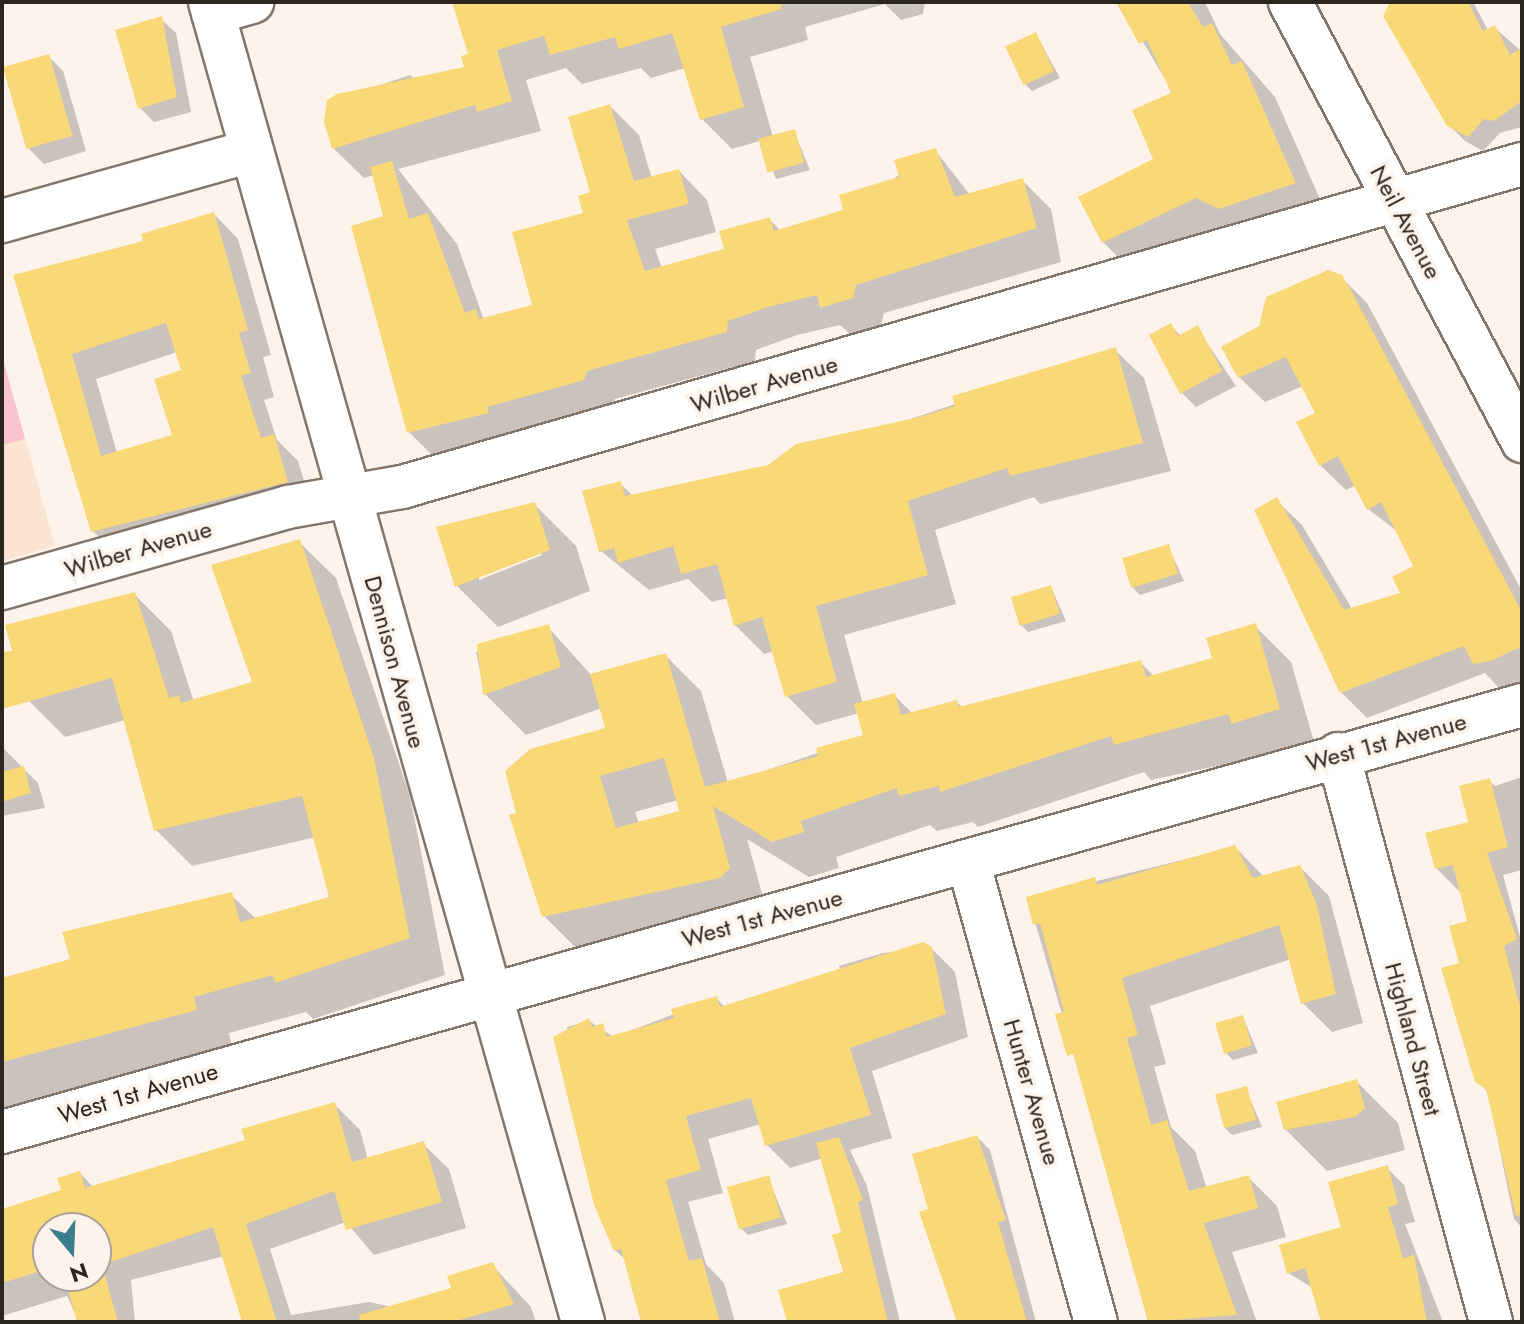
<!DOCTYPE html>
<html>
<head>
<meta charset="utf-8">
<style>
  body { margin:0 }
  #map { position:relative; width:1524px; height:1324px; overflow:hidden; background:#fdf3eb; font-family:Jost,sans-serif }
  div>[style] { position:absolute }
  .built>* { inset:0; background:#fbe4d1 }
  .green>* { inset:0; background:#fac3d0 }
  .shadow>* { inset:0; background:#0003 }
  .building>* { inset:0; background:#f9d878; transform-origin:0 0 }
  .roads { filter:drop-shadow(2px 0 #837569) drop-shadow(-2px 0 #837569) drop-shadow(0 2px #837569) drop-shadow(0 -2px #837569) }
  .minor>* { height:42px; margin:-21px; padding:0 21px; transform-origin:21px; border-radius:21px; background:#fff }
  span { translate:-50% -50%; white-space:nowrap; text-align:center; line-height:1.15; -webkit-text-stroke:7px #fdf3eb; paint-order:stroke }
  .street-label { font-size:24px; color:#2c2621 }
  .frame { position:absolute; inset:0; border:4px solid #2c2621; pointer-events:none }
  .north { position:absolute; left:32px; top:1212px; width:80px; height:80px; box-sizing:border-box; background:#fdf3eb; border:2px solid #a9a19a; border-radius:50%; rotate:161deg; font-size:22px; font-weight:700; line-height:32px; text-align:center; color:#2c2621 }
  .north::after { content:''; display:block; margin:auto; width:28px; height:36px; background:#397f8b; clip-path:polygon(50% 0,100% 100%,50% 72%,0 100%) }
</style>
</head>
<body>
<div id="map">
  <div class="built">
    <div style="clip-path:polygon(2px 356px,55px 546px,2px 561px)"></div>
  </div>
  <div class="green">
    <div style="clip-path:polygon(2px 356px,25px 439px,2px 445px)"></div>
  </div>
  <div class="shadow">
    <div style="clip-path:polygon(455px 2px,925px 2px,923px 14px,901px 20px,885px 4px,805px 27px,808px 40px,750px 57px,773px 137px,794px 131px,810px 170px,776px 179px,760px 141px,732px 149px,702px 119px,685px 68px,651px 78px,641px 68px,582px 84px,566px 68px,526px 80px,541px 131px,398px 169px,457px 244px,484px 320px,534px 306px,586px 214px,610px 106px,639px 135px,652px 179px,679px 171px,707px 200px,716px 232px,655px 249px,662px 268px,726px 250px,769px 219px,781px 231px,845px 212px,935px 150px,970px 195px,1022px 180px,1051px 209px,1061px 262px,884px 313px,881px 326px,851px 335px,840px 325px,797px 335px,756px 350px,755px 361px,615px 399px,612px 408px,438px 461px,409px 432px,386px 218px,374px 175px,364px 178px,333px 148px,329px 102px,410px 75px,418px 82px,466px 69px,470px 56px)"></div>
    <div style="clip-path:polygon(1119px 2px,1205px 2px,1220px 34px,1275px 97px,1328px 217px,1137px 276px,1103px 242px,1156px 159px,1174px 94px)"></div>
    <div style="clip-path:polygon(1393px 2px,1473px 2px,1488px 30px,1494px 27px,1522px 52px,1522px 127px,1500px 133px,1483px 151px,1465px 141px,1449px 125px)"></div>
    <div style="clip-path:polygon(161px 19px,176px 33px,191px 112px,154px 122px,139px 107px)"></div>
    <div style="clip-path:polygon(1036px 34px,1060px 78px,1032px 91px,1025px 84px)"></div>
    <div style="clip-path:polygon(48px 56px,63px 71px,86px 151px,44px 164px,29px 149px)"></div>
    <div style="clip-path:polygon(evenodd,214px 214px,238px 239px,271px 355px,263px 357px,274px 397px,264px 400px,277px 440px,298px 461px,312px 507px,118px 556px,93px 531px,15px 276px,146px 242px,214px 214px,177px 352px,183px 371px,174px 437px,117px 453px,96px 379px,177px 352px)"></div>
    <div style="clip-path:polygon(1341px 277px,1367px 303px,1522px 591px,1522px 683px,1500px 689px,1485px 673px,1367px 718px,1341px 692px,1276px 500px,1302px 525px,1352px 609px,1403px 594px,1416px 567px,1398px 532px,1368px 509px,1356px 485px,1346px 490px,1320px 465px,1318px 413px,1303px 386px,1265px 402px,1239px 377px)"></div>
    <div style="clip-path:polygon(1171px 326px,1181px 336px,1197px 328px,1236px 386px,1196px 407px,1181px 392px)"></div>
    <div style="clip-path:polygon(evenodd,1115px 350px,1144px 378px,1171px 471px,1040px 504px,1034px 497px,935px 530px,956px 604px,844px 635px,863px 704px,894px 695px,913px 714px,957px 702px,963px 708px,1140px 662px,1154px 676px,1215px 660px,1255px 626px,1291px 662px,1315px 745px,1151px 780px,1144px 772px,978px 827px,973px 822px,937px 831px,930px 825px,836px 857px,839px 868px,809px 877px,747px 839px,765px 904px,580px 952px,544px 916px,519px 814px,608px 729px,602px 708px,526px 735px,485px 694px,476px 652px,548px 627px,592px 676px,665px 655px,701px 691px,728px 783px,866px 737px,859px 713px,816px 725px,787px 696px,774px 651px,764px 654px,735px 625px,728px 598px,712px 602px,688px 579px,649px 590px,601px 551px,620px 483px,633px 496px,769px 467px,1115px 350px,678px 800px,682px 812px,639px 824px,635px 812px,678px 800px)"></div>
    <div style="clip-path:polygon(evenodd,535px 505px,576px 546px,590px 591px,498px 627px,457px 586px,535px 505px,540px 551px,542px 555px,479px 580px,479px 575px,540px 551px)"></div>
    <div style="clip-path:polygon(299px 542px,336px 578px,410px 796px,445px 975px,313px 1019px,306px 1012px,229px 1033px,232px 1046px,2px 1109px,2px 981px,72px 960px,65px 933px,231px 895px,256px 919px,332px 898px,316px 837px,192px 866px,156px 830px,125px 720px,65px 737px,29px 701px,134px 594px,171px 631px,194px 702px,255px 683px)"></div>
    <div style="clip-path:polygon(1168px 546px,1184px 581px,1140px 595px,1133px 588px)"></div>
    <div style="clip-path:polygon(1051px 587px,1066px 621px,1028px 632px,1021px 625px)"></div>
    <div style="clip-path:polygon(2px 747px,38px 783px,45px 808px,2px 816px)"></div>
    <div style="clip-path:polygon(1522px 777px,1522px 870px,1503px 875px,1522px 944px,1522px 1228px,1514px 1219px,1488px 1092px,1477px 1081px,1462px 965px,1470px 922px,1462px 894px,1436px 868px,1470px 823px,1489px 781px,1495px 786px)"></div>
    <div style="clip-path:polygon(1235px 847px,1264px 877px,1300px 867px,1329px 896px,1363px 1023px,1332px 1032px,1303px 1003px,1291px 959px,1150px 1006px,1166px 1064px,1154px 1067px,1171px 1127px,1195px 1151px,1207px 1189px,1248px 1177px,1277px 1206px,1286px 1237px,1232px 1252px,1257px 1322px,1152px 1322px,1028px 898px)"></div>
    <div style="clip-path:polygon(932px 949px,955px 972px,968px 1037px,872px 1071px,892px 1138px,850px 1150px,867px 1186px,900px 1322px,788px 1322px,845px 1273px,843px 1234px,823px 1158px,790px 1168px,767px 1145px,761px 1124px,708px 1139px,723px 1193px,688px 1202px,706px 1264px,724px 1283px,735px 1322px,644px 1322px,626px 1260px,615px 1250px,567px 1027px,589px 1021px,614px 1037px,716px 998px,725px 1007px,842px 974px,839px 966px,883px 953px)"></div>
    <div style="clip-path:polygon(1243px 1017px,1258px 1053px,1233px 1060px,1226px 1053px)"></div>
    <div style="clip-path:polygon(1356px 1081px,1398px 1123px,1405px 1150px,1327px 1171px,1285px 1129px)"></div>
    <div style="clip-path:polygon(1246px 1089px,1262px 1127px,1232px 1135px,1225px 1128px)"></div>
    <div style="clip-path:polygon(evenodd,334px 1104px,360px 1130px,368px 1160px,423px 1144px,449px 1169px,466px 1228px,374px 1255px,346px 1222px,270px 1249px,291px 1315px,369px 1302px,393px 1307px,453px 1290px,492px 1265px,531px 1307px,536px 1322px,244px 1322px,224px 1256px,131px 1280px,135px 1322px,79px 1322px,67px 1296px,2px 1316px,2px 1211px,63px 1191px,80px 1173px,94px 1188px,247px 1142px,334px 1104px,48px 1228px,96px 1228px,96px 1276px,48px 1276px,48px 1228px)"></div>
    <div style="clip-path:polygon(977px 1137px,990px 1150px,1036px 1322px,958px 1322px,931px 1210px)"></div>
    <div style="clip-path:polygon(1387px 1168px,1404px 1185px,1415px 1222px,1405px 1224px,1443px 1322px,1323px 1322px,1313px 1288px,1288px 1273px,1344px 1229px)"></div>
    <div style="clip-path:polygon(768px 1177px,787px 1224px,748px 1235px,741px 1228px)"></div>
  </div>
  <div class="building">
    <div style="clip-path:polygon(452px 2px,781px 2px,782px 9px,721px 27px,744px 107px,700px 120px,672px 33px,619px 49px,615px 37px,550px 55px,544px 36px,497px 50px,512px 101px,477px 112px,475px 105px,332px 149px,324px 122px,327px 100px,337px 94px,464px 67px,461px 56px,468px 54px)"></div>
    <div style="clip-path:polygon(1116px 2px,1188px 2px,1203px 27px,1212px 23px,1232px 65px,1242px 61px,1296px 183px,1219px 209px,1196px 198px,1102px 243px,1078px 197px,1153px 159px,1132px 110px,1171px 93px,1147px 40px,1139px 44px)"></div>
    <div style="clip-path:polygon(1390px 2px,1468px 2px,1483px 31px,1495px 25px,1510px 55px,1522px 48px,1522px 101px,1494px 121px,1484px 119px,1468px 137px,1447px 126px,1383px 16px)"></div>
    <div style="clip-path:polygon(162px 16px,177px 97px,138px 109px,115px 30px)"></div>
    <div style="left:1036px;top:32px;width:43px;height:34px;rotate:65deg"></div>
    <div style="left:49px;top:54px;width:85px;height:48px;rotate:74deg"></div>
    <div style="clip-path:polygon(610px 104px,634px 181px,679px 169px,689px 204px,627px 220px,645px 271px,724px 249px,719px 231px,770px 217px,774px 231px,843px 210px,839px 195px,899px 177px,894px 160px,936px 148px,955px 197px,1023px 178px,1037px 228px,856px 285px,853px 298px,820px 308px,817px 295px,768px 307px,728px 321px,727px 332px,587px 371px,584px 380px,487px 407px,489px 413px,407px 433px,351px 226px,383px 216px,370px 167px,392px 161px,409px 219px,428px 213px,465px 313px,476px 309px,479px 319px,532px 305px,512px 232px,583px 213px,578px 196px,590px 192px,568px 117px)"></div>
    <div style="left:795px;top:129px;width:35px;height:38px;rotate:75deg"></div>
    <div style="clip-path:polygon(evenodd,214px 212px,248px 330px,239px 333px,251px 373px,241px 376px,261px 438px,274px 434px,288px 482px,91px 532px,13px 275px,143px 241px,141px 234px,214px 212px,166px 323px,181px 370px,154px 379px,172px 435px,101px 456px,72px 354px,166px 323px)"></div>
    <div style="clip-path:polygon(1328px 270px,1342px 275px,1354px 296px,1522px 612px,1522px 646px,1491px 661px,1473px 664px,1464px 646px,1340px 693px,1254px 510px,1277px 497px,1344px 610px,1400px 593px,1392px 577px,1413px 566px,1381px 502px,1367px 510px,1338px 456px,1319px 466px,1296px 422px,1315px 413px,1286px 357px,1238px 378px,1221px 347px,1259px 326px,1266px 297px)"></div>
    <div style="clip-path:polygon(1171px 323px,1178px 336px,1198px 325px,1222px 371px,1180px 394px,1149px 335px)"></div>
    <div style="clip-path:polygon(1116px 347px,1143px 443px,1010px 476px,1007px 468px,908px 501px,928px 575px,816px 606px,837px 682px,785px 697px,762px 617px,734px 626px,717px 564px,681px 574px,673px 546px,618px 563px,614px 548px,599px 552px,582px 491px,621px 481px,625px 496px,768px 465px,796px 444px,920px 417px,955px 406px,952px 396px)"></div>
    <div style="clip-path:polygon(535px 502px,550px 550px,455px 587px,436px 527px)"></div>
    <div style="clip-path:polygon(300px 539px,374px 758px,410px 938px,275px 983px,273px 975px,194px 997px,197px 1010px,2px 1062px,2px 978px,70px 959px,62px 932px,232px 892px,240px 922px,329px 897px,302px 796px,154px 831px,112px 678px,2px 709px,2px 652px,12px 651px,5px 625px,135px 592px,169px 698px,179px 695px,181px 703px,252px 682px,211px 565px)"></div>
    <div style="left:1169px;top:544px;width:31px;height:49px;rotate:73deg"></div>
    <div style="left:1051px;top:585px;width:30px;height:42px;rotate:73deg"></div>
    <div style="clip-path:polygon(evenodd,1256px 623px,1280px 709px,1231px 724px,1229px 714px,1114px 745px,1111px 736px,940px 792px,939px 786px,899px 796px,897px 788px,801px 821px,804px 832px,772px 842px,713px 806px,730px 868px,720px 878px,542px 917px,509px 815px,516px 813px,505px 771px,530px 749px,605px 728px,590px 674px,666px 653px,705px 787px,818px 756px,816px 748px,863px 735px,854px 704px,895px 693px,901px 715px,957px 700px,959px 707px,1141px 660px,1146px 677px,1212px 658px,1206px 638px,1256px 623px,664px 758px,679px 811px,616px 828px,600px 776px,664px 758px)"></div>
    <div style="clip-path:polygon(549px 624px,561px 667px,483px 695px,477px 644px)"></div>
    <div style="clip-path:polygon(24px 766px,31px 793px,2px 802px,2px 772px)"></div>
    <div style="clip-path:polygon(1490px 778px,1508px 847px,1487px 853px,1517px 939px,1504px 946px,1522px 1014px,1522px 1215px,1516px 1216px,1486px 1089px,1475px 1082px,1441px 968px,1459px 963px,1449px 926px,1467px 921px,1453px 865px,1435px 869px,1425px 833px,1468px 822px,1459px 786px)"></div>
    <div style="clip-path:polygon(1235px 845px,1253px 878px,1300px 865px,1317px 905px,1336px 994px,1301px 1004px,1279px 925px,1122px 978px,1138px 1035px,1127px 1038px,1151px 1125px,1167px 1120px,1189px 1191px,1249px 1175px,1258px 1208px,1204px 1223px,1237px 1315px,1148px 1322px,1073px 1054px,1067px 1056px,1055px 1014px,1064px 1012px,1040px 923px,1033px 925px,1026px 897px,1095px 877px,1097px 885px)"></div>
    <div style="clip-path:polygon(923px 942px,932px 947px,946px 1014px,850px 1048px,871px 1115px,765px 1146px,751px 1098px,686px 1116px,701px 1170px,666px 1180px,689px 1261px,702px 1258px,720px 1322px,641px 1322px,621px 1249px,614px 1251px,594px 1205px,553px 1037px,589px 1018px,592px 1027px,603px 1023px,607px 1037px,674px 1018px,671px 1009px,717px 996px,720px 1007px)"></div>
    <div style="left:1243px;top:1015px;width:32px;height:29px;rotate:74deg"></div>
    <div style="clip-path:polygon(1357px 1079px,1365px 1108px,1355px 1117px,1284px 1130px,1276px 1102px)"></div>
    <div style="left:1247px;top:1086px;width:35px;height:33px;rotate:75deg"></div>
    <div style="clip-path:polygon(335px 1102px,352px 1162px,424px 1141px,442px 1202px,346px 1230px,334px 1191px,246px 1224px,277px 1322px,242px 1322px,213px 1227px,102px 1265px,118px 1322px,77px 1322px,64px 1276px,96px 1276px,96px 1228px,48px 1228px,48px 1276px,62px 1276px,48px 1280px,45px 1270px,2px 1283px,2px 1209px,61px 1190px,57px 1178px,80px 1171px,85px 1188px,245px 1140px,241px 1129px)"></div>
    <div style="clip-path:polygon(977px 1135px,1006px 1220px,998px 1222px,1027px 1322px,957px 1322px,919px 1212px,928px 1209px,912px 1154px)"></div>
    <div style="clip-path:polygon(839px 1137px,863px 1200px,858px 1202px,888px 1322px,787px 1322px,778px 1290px,843px 1272px,832px 1235px,841px 1232px,816px 1143px)"></div>
    <div style="clip-path:polygon(1388px 1165px,1398px 1204px,1388px 1207px,1403px 1258px,1414px 1255px,1427px 1322px,1321px 1322px,1305px 1268px,1287px 1274px,1279px 1245px,1341px 1227px,1328px 1182px)"></div>
    <div style="left:769px;top:1175px;width:44px;height:44px;rotate:74deg"></div>
    <div style="clip-path:polygon(493px 1262px,514px 1304px,453px 1322px,360px 1322px,359px 1315px,451px 1288px,447px 1276px)"></div>
  </div>
  <div class="roads">
    <div class="minor">
      <div style="left:210px;top:2px;width:1372px;rotate:74.22deg"></div>
      <div style="left:1290px;top:2px;width:497px;rotate:62.1deg"></div>
      <div style="left:213px;top:13px;width:41px;rotate:-15.8deg"></div>
      <div style="left:2px;top:221px;width:259px;rotate:-15.7deg"></div>
      <div style="left:2px;top:588px;width:297px;rotate:-15.8deg"></div>
      <div style="left:288px;top:507px;width:116px;rotate:-10deg"></div>
      <div style="left:402px;top:487px;width:1166px;rotate:-16.09deg"></div>
      <div style="left:1338px;top:754px;width:588px;rotate:74.92deg"></div>
      <div style="left:968px;top:861px;width:478px;rotate:74.5deg"></div>
      <div style="left:2px;top:1132px;width:1579px;rotate:-15.69deg"></div>
    </div>
  </div>
  <div class="street-label">
    <span style="left:1406px;top:222px;rotate:62deg">Neil Avenue</span>
    <span style="left:764px;top:384px;rotate:-16deg">Wilber Avenue</span>
    <span style="left:138px;top:549px;rotate:-16deg">Wilber Avenue</span>
    <span style="left:395px;top:662px;rotate:75deg">Dennison Avenue</span>
    <span style="left:1386px;top:742px;rotate:-15deg">West 1st Avenue</span>
    <span style="left:762px;top:918px;rotate:-15deg">West 1st Avenue</span>
    <span style="left:1413px;top:1039px;rotate:75deg">Highland Street</span>
    <span style="left:1032px;top:1092px;rotate:74deg">Hunter Avenue</span>
    <span style="left:138px;top:1093px;rotate:-16deg">West 1st Avenue</span>
  </div>
  <div class="frame"></div>
  <div class="north">N</div>
</div>
</body>
</html>
